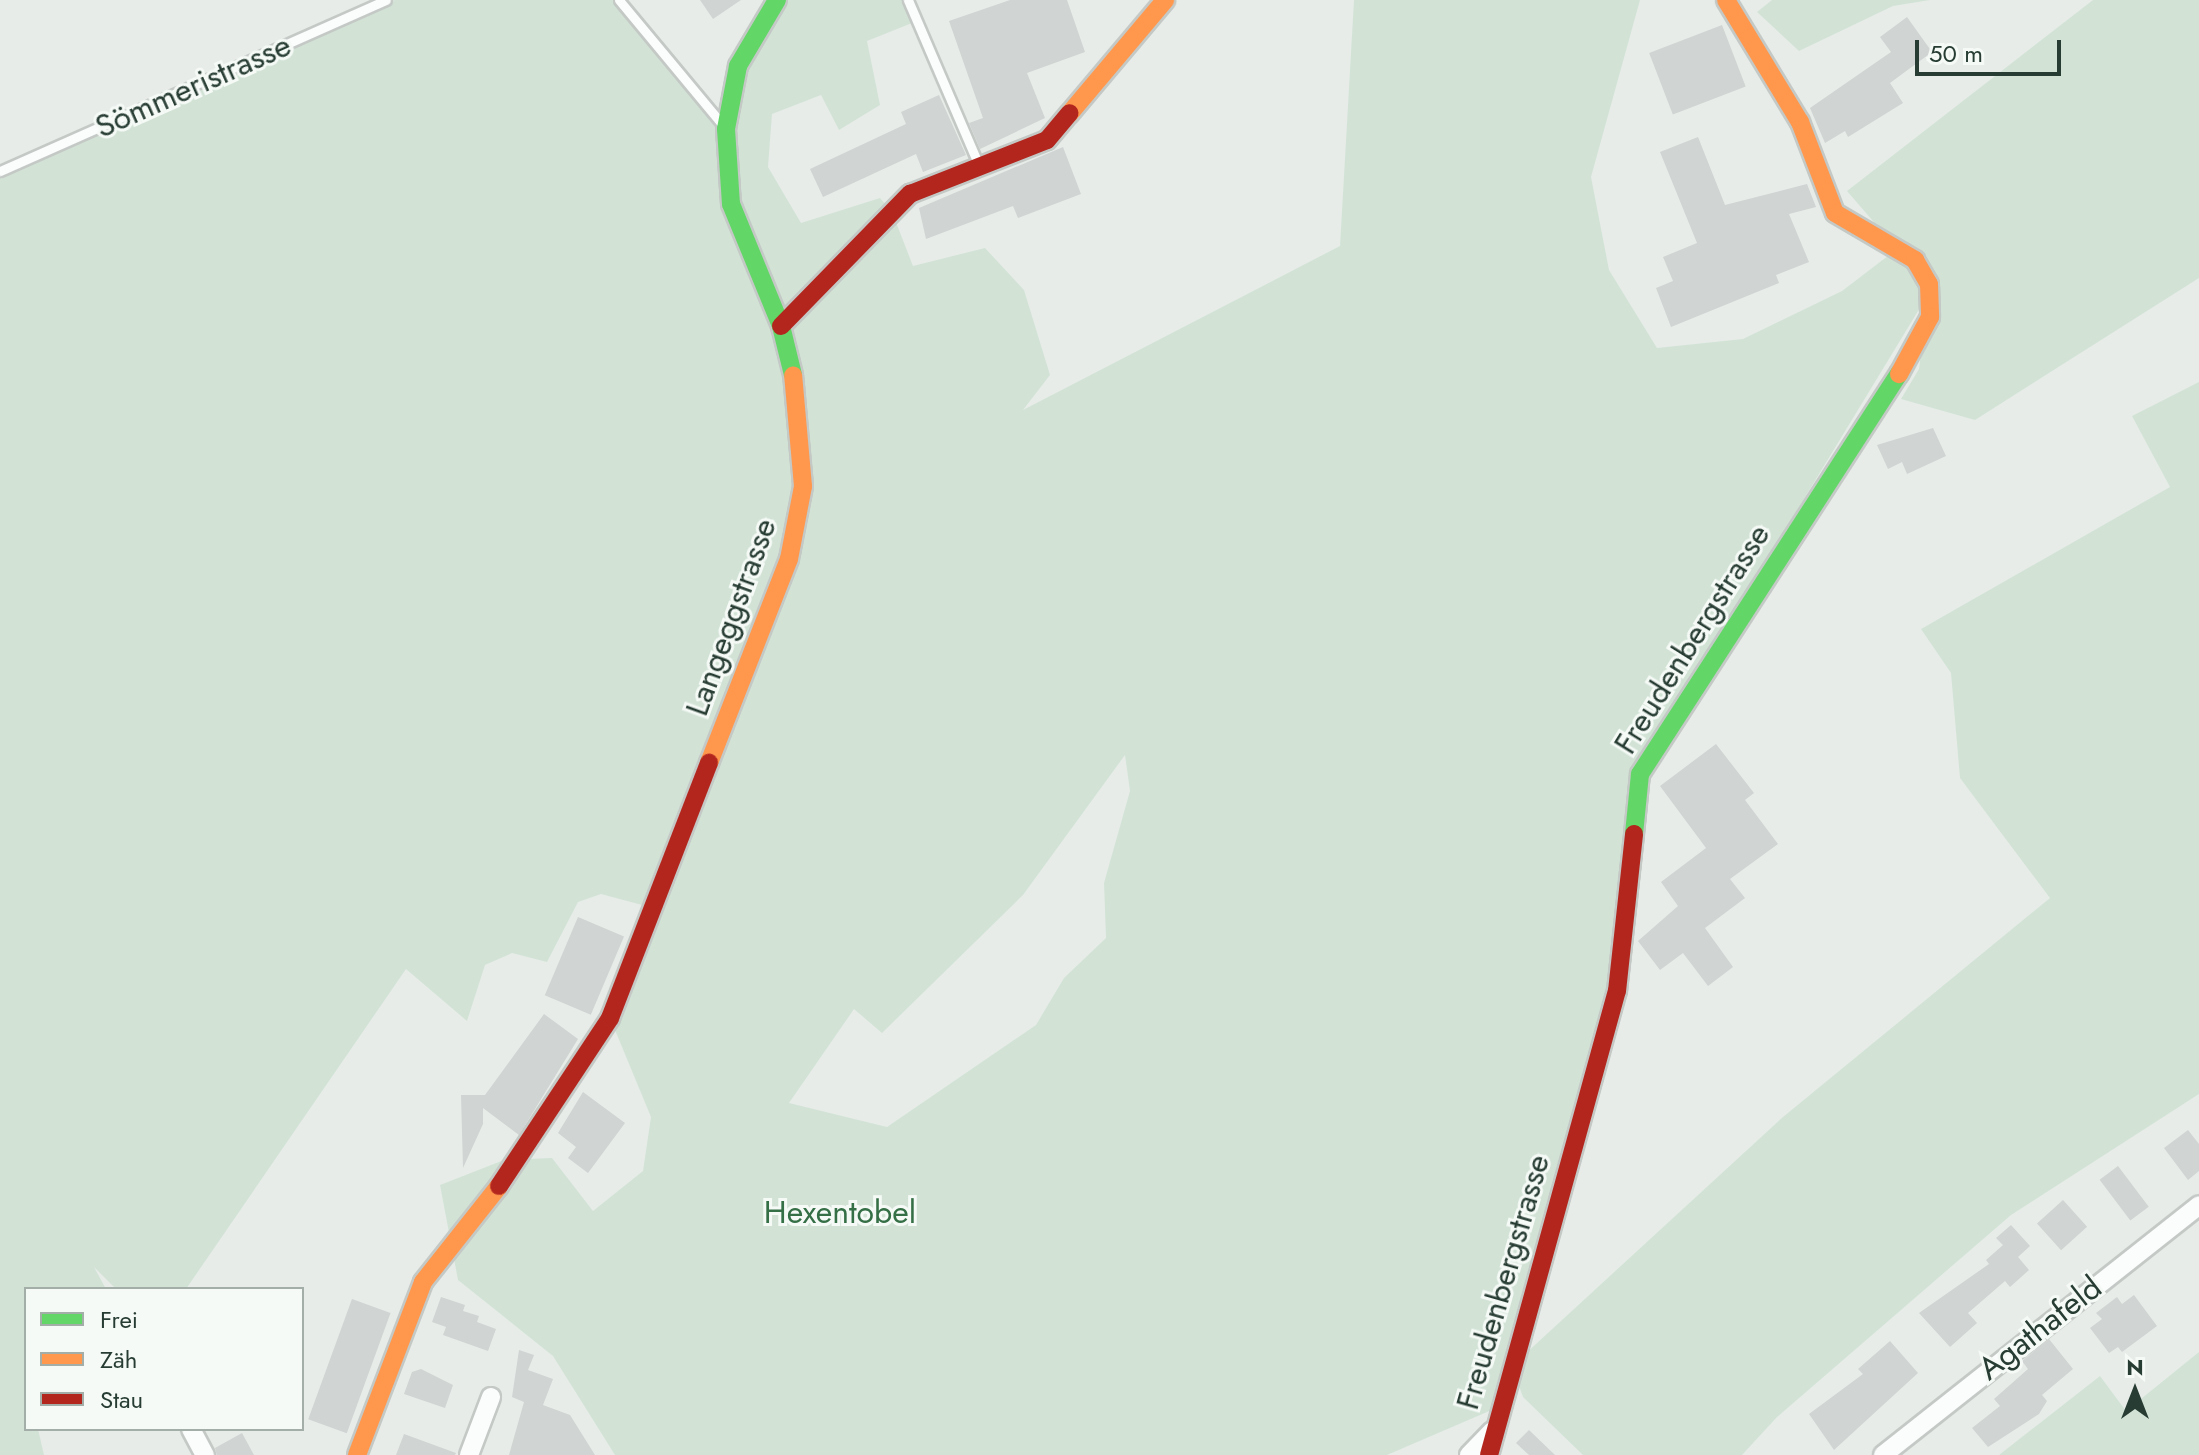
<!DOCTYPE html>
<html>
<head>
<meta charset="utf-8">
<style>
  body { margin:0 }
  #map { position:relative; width:2199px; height:1455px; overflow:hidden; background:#e7ece9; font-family:Jost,sans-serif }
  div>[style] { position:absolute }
  .green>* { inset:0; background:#d2e3d6 }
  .building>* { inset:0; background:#d0d4d2; transform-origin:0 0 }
  .roads { filter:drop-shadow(2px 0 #c4c9c6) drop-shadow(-2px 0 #c4c9c6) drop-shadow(0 2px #c4c9c6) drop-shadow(0 -2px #c4c9c6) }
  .lane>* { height:9px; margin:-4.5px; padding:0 4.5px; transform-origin:4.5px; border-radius:4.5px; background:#fbfcfc }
  .street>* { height:18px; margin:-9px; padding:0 9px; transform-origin:9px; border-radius:9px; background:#fbfcfc }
  .fast>* { height:18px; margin:-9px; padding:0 9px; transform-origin:9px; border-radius:9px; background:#63d668 }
  .slow>* { height:18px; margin:-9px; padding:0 9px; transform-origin:9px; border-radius:9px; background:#ff974d }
  .jam>* { height:18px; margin:-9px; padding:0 9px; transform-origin:9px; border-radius:9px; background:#b3261e }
  span { translate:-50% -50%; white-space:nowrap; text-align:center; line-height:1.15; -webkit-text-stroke:6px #f6faf7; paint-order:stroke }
  .street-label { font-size:32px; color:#273d34 }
  .park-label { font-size:32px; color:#356f46 }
  .legend { position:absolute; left:24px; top:1287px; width:280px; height:144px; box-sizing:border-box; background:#f6faf7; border:2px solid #a3aea9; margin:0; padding:10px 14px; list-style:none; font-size:24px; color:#273d34 }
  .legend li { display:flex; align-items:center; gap:16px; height:40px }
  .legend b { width:40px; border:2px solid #a3aea9 }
  .north { position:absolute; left:2095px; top:1351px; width:80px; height:80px; -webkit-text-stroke:6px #f6faf7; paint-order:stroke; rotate:0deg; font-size:22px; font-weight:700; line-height:32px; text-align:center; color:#273d34 }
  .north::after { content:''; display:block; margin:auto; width:28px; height:36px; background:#273d34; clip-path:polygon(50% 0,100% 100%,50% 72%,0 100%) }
  .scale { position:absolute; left:1915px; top:40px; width:146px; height:36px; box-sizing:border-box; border:4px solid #273d34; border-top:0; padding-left:10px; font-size:24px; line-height:28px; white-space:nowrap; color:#273d34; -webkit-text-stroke:6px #f6faf7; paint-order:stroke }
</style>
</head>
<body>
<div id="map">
  <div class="green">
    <div style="clip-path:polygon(evenodd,395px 0,614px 0,725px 128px,777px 0,908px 0,917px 21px,867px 41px,880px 105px,839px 130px,821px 95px,772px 114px,768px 167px,801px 223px,880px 198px,892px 212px,913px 266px,985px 248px,1024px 290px,1050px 375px,1023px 410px,1340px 246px,1354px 0,1640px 0,1591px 177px,1609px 270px,1657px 348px,1743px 339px,1842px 291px,1897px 249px,1847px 191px,2093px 0,2199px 0,2199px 278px,1975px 420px,1901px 399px,1919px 369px,1929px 293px,1646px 759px,1626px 938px,1513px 1365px,1783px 1117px,2050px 898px,1960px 778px,1951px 673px,1921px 629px,2170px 487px,2132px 416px,2199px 382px,2199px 1094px,2011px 1215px,1777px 1417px,1742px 1455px,1583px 1455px,1523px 1397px,1512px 1367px,1494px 1409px,1387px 1455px,615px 1455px,553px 1356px,458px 1280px,440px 1185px,504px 1160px,552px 1158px,593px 1211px,643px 1171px,651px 1117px,610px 1018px,657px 909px,601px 894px,578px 902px,547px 962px,512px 953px,485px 965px,467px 1021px,406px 969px,186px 1289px,116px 1289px,94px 1267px,106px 1289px,26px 1289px,26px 1429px,38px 1429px,44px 1455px,0 1455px,0 171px,395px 0,1125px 755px,1130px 791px,1104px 883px,1106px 938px,1064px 978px,1036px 1025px,887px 1127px,789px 1103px,854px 1009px,882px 1033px,1023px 895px,1125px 755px)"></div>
    <div style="clip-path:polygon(1772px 0,1930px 0,1893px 6px,1799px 51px,1757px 12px)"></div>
    <div style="clip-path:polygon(2199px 1352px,2199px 1455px,1999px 1455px,2100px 1376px,2126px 1411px)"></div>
  </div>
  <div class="building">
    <div style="clip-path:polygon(700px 0,741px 0,713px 19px)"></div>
    <div style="clip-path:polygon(1010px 0,1067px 0,1085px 52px,1027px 73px,1045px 118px,980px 149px,969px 123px,983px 118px,949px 21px)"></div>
    <div style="clip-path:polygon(1907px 17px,1932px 52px,1890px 83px,1903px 103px,1848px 137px,1845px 131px,1825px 143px,1810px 108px,1891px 52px,1880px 37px)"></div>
    <div style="left:1722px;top:25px;width:66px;height:78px;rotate:69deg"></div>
    <div style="clip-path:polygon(939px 95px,966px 155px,923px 172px,916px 154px,823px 197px,810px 169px,906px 124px,901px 112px)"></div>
    <div style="clip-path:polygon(1698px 137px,1725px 205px,1807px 184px,1816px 207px,1789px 214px,1809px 262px,1776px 275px,1779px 283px,1671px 327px,1656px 288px,1673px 281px,1663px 257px,1697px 243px,1660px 152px)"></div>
    <div style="clip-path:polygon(1063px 147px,1081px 194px,1018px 218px,1013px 206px,926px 239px,919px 208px)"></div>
    <div style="clip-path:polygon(1933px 428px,1946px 456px,1907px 474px,1902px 462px,1888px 469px,1877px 445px)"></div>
    <div style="clip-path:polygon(1716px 744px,1754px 793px,1745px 800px,1778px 844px,1730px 879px,1745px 898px,1705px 928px,1733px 967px,1708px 986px,1683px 953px,1660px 970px,1638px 941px,1678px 906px,1661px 882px,1706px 848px,1660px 786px)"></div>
    <div style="left:578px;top:917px;width:50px;height:85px;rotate:23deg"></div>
    <div style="clip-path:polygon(544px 1014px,578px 1039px,519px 1135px,483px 1108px,483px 1124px,463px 1168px,461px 1095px,485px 1095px)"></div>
    <div style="clip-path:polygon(583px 1092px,625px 1123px,588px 1173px,568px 1158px,576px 1147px,558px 1133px)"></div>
    <div style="clip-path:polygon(2188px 1130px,2199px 1144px,2199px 1171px,2188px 1180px,2164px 1148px)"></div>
    <div style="left:2118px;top:1166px;width:51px;height:23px;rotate:53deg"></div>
    <div style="left:2063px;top:1200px;width:36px;height:35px;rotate:48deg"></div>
    <div style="clip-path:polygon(2011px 1225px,2030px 1246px,2018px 1257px,2029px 1270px,2010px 1287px,2005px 1281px,1968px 1313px,1977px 1323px,1950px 1347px,1919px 1313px,1989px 1264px,1986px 1260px,2003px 1245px,1996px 1238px)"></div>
    <div style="clip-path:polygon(2134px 1295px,2157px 1326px,2122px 1352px,2118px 1347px,2109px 1353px,2090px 1328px,2102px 1319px,2096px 1313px,2117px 1297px,2122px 1304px)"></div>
    <div style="clip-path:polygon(441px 1297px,465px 1305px,463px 1311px,479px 1316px,477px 1322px,496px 1329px,488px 1351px,443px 1335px,446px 1327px,432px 1322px)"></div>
    <div style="left:352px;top:1299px;width:41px;height:128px;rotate:20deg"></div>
    <div style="clip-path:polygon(2049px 1339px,2073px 1369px,2042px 1395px,2047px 1401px,2039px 1414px,1988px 1447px,1972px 1428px,2000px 1406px,1994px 1399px,2028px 1369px,2022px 1361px)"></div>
    <div style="clip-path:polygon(1890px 1341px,1918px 1373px,1834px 1450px,1809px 1414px,1863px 1374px,1858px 1369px)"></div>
    <div style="clip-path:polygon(519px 1350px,534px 1355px,528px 1370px,553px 1379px,543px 1405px,570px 1415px,595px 1455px,509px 1455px,524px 1402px,512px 1397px)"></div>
    <div style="clip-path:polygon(421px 1369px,453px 1385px,445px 1408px,404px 1394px,412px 1372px)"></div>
    <div style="clip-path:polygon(1529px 1430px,1555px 1455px,1529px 1455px,1516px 1443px)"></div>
    <div style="clip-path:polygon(242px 1433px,254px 1455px,217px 1455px,215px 1448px)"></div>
    <div style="clip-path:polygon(404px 1434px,456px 1453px,455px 1455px,396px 1455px)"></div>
  </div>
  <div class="roads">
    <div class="lane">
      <div style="left:619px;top:0;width:160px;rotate:50.3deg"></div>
      <div style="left:908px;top:0;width:181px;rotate:66.8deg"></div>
      <div style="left:0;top:171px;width:422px;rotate:-23.9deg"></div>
    </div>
    <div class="street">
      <div style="left:191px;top:1429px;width:30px;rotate:62deg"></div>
      <div style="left:469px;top:1455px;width:62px;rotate:-69.2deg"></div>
      <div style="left:1469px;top:1455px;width:33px;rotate:-46deg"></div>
      <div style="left:1883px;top:1455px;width:403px;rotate:-38.3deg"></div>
    </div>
    <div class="fast">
      <div style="left:777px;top:0;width:77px;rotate:120.6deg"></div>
      <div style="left:738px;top:66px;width:64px;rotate:100.8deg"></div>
      <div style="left:726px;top:129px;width:75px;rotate:86.2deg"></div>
      <div style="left:731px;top:204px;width:132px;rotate:67.7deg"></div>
      <div style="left:781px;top:326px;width:50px;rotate:76.2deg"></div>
      <div style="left:1634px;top:834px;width:60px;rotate:-84.3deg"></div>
      <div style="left:1640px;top:774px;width:477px;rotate:-57.1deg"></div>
    </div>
    <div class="slow">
      <div style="left:1726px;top:0;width:143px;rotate:58.8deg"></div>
      <div style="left:1800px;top:122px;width:97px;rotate:69deg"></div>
      <div style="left:1835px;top:213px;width:93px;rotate:30.4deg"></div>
      <div style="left:1915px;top:260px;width:28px;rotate:60deg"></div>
      <div style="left:1929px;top:284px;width:33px;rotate:88deg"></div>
      <div style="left:1930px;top:317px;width:65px;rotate:118.5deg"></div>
      <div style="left:1070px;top:113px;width:148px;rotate:-49.9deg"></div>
      <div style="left:709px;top:763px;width:219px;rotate:-68.6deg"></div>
      <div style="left:789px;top:559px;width:74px;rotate:-79.1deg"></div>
      <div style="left:803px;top:486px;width:111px;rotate:-95.1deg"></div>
      <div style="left:357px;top:1455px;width:185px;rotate:-69.1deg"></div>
      <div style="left:423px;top:1282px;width:122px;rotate:-51.6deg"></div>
    </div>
    <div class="jam">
      <div style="left:781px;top:326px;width:185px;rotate:-45.7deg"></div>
      <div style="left:910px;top:194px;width:147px;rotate:-21.5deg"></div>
      <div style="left:1047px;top:140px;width:35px;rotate:-50deg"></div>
      <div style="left:499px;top:1186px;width:201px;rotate:-56.5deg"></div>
      <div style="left:610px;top:1018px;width:274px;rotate:-68.8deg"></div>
      <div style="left:1489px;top:1455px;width:481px;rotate:-74.6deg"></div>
      <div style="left:1617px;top:991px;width:158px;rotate:-83.8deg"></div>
    </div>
  </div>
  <div class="street-label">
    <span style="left:193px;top:86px;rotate:-24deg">Sömmeristrasse</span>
    <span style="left:731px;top:617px;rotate:-70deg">Langeggstrasse</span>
    <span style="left:1692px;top:639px;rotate:-58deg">Freudenbergstrasse</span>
    <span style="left:1503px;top:1282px;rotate:-74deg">Freudenbergstrasse</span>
    <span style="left:2040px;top:1328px;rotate:-38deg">Agathafeld</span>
  </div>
  <div class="park-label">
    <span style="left:840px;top:1212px">Hexentobel</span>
  </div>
  <ul class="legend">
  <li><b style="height:10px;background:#63d668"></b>Frei</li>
  <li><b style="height:10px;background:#ff974d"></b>Zäh</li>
  <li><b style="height:10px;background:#b3261e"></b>Stau</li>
  </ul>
  <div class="north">N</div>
  <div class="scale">50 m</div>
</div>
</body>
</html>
